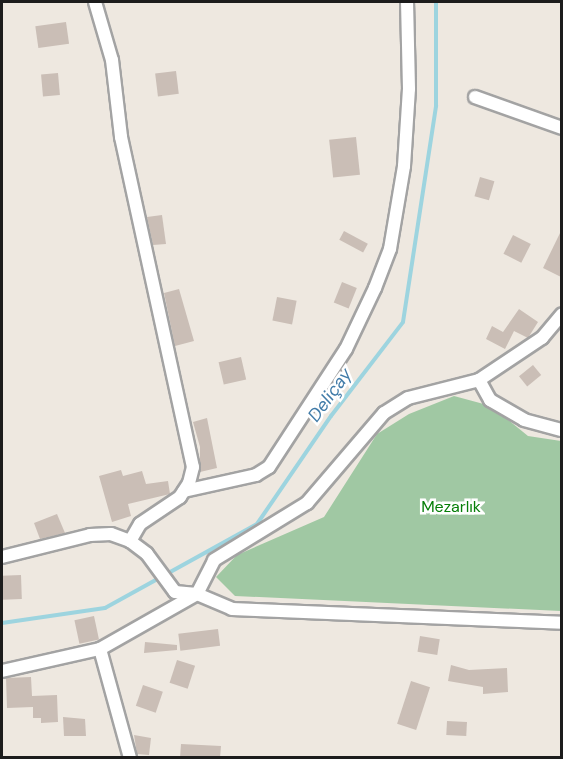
<!DOCTYPE html>
<html>
<head>
<meta charset="utf-8">
<style>
  body { margin:0 }
  #map { position:relative; width:563px; height:759px; overflow:hidden; background:#eee8e0; font-family:"DM Sans",sans-serif }
  div>[style] { position:absolute }
  .cemetery>* { inset:0; background:#a0c8a3 }
  .stream>* { height:4px; margin:-2px; padding:0 2px; transform-origin:2px; border-radius:2px; background:#9dd4df }
  .building>* { inset:0; background:#cabeb6; transform-origin:0 0 }
  .roads { filter:drop-shadow(2px 0 #a3a3a3) drop-shadow(-2px 0 #a3a3a3) drop-shadow(0 2px #a3a3a3) drop-shadow(0 -2px #a3a3a3) }
  .minor>* { height:12px; margin:-6px; padding:0 6px; transform-origin:6px; border-radius:6px; background:#fff }
  span { translate:-50% -50%; white-space:nowrap; text-align:center; line-height:1.15; -webkit-text-stroke:5px #fff; paint-order:stroke }
  .park-label { font-size:16px; color:#057e07 }
  .water-label { font-size:18px; color:#407ba8; font-style:italic }
  .frame { position:absolute; inset:0; border:3px solid #1c1c1c; pointer-events:none }
</style>
</head>
<body>
<div id="map">
  <div class="cemetery">
    <div style="clip-path:polygon(454px 396px,491px 406px,528px 436px,561px 441px,561px 611px,235px 596px,216px 577px,237px 555px,324px 517px,377px 434px,409px 414px)"></div>
  </div>
  <div class="stream">
    <div style="left:2px;top:623px;width:104px;rotate:-8.3deg"></div>
    <div style="left:105px;top:608px;width:174px;rotate:-28.9deg"></div>
    <div style="left:257px;top:524px;width:131px;rotate:-55.6deg"></div>
    <div style="left:331px;top:416px;width:118px;rotate:-52.5deg"></div>
    <div style="left:403px;top:322px;width:219px;rotate:-81.3deg"></div>
    <div style="left:436px;top:106px;width:104px;rotate:-90deg"></div>
  </div>
  <div class="building">
    <div style="left:66px;top:22px;width:22px;height:31px;rotate:82deg"></div>
    <div style="left:176px;top:71px;width:23px;height:21px;rotate:83deg"></div>
    <div style="left:58px;top:73px;width:22px;height:17px;rotate:85deg"></div>
    <div style="left:356px;top:137px;width:38px;height:27px;rotate:84deg"></div>
    <div style="left:480px;top:177px;width:15px;height:20px;rotate:16deg"></div>
    <div style="clip-path:polygon(162px 215px,166px 244px,153px 245px,147px 217px)"></div>
    <div style="left:344px;top:231px;width:27px;height:10px;rotate:28deg"></div>
    <div style="clip-path:polygon(561px 231px,561px 277px,543px 268px)"></div>
    <div style="left:513px;top:235px;width:20px;height:21px;rotate:27deg"></div>
    <div style="left:342px;top:282px;width:16px;height:22px;rotate:22deg"></div>
    <div style="clip-path:polygon(179px 289px,194px 341px,175px 346px,164px 293px)"></div>
    <div style="left:277px;top:297px;width:20px;height:24px;rotate:11deg"></div>
    <div style="clip-path:polygon(519px 309px,538px 322px,528px 338px,514px 331px,505px 349px,486px 339px,492px 326px,503px 332px)"></div>
    <div style="left:241px;top:357px;width:23px;height:23px;rotate:77deg"></div>
    <div style="left:533px;top:365px;width:13px;height:18px;rotate:51deg"></div>
    <div style="clip-path:polygon(207px 418px,217px 468px,200px 472px,200px 447px,193px 422px)"></div>
    <div style="clip-path:polygon(121px 470px,123px 476px,142px 471px,146px 484px,168px 481px,170px 494px,128px 504px,131px 516px,112px 522px,99px 476px)"></div>
    <div style="clip-path:polygon(57px 514px,65px 533px,40px 539px,34px 523px)"></div>
    <div style="left:21px;top:575px;width:24px;height:19px;rotate:88deg"></div>
    <div style="left:94px;top:616px;width:24px;height:20px;rotate:78deg"></div>
    <div style="left:218px;top:629px;width:17px;height:40px;rotate:83deg"></div>
    <div style="left:420px;top:636px;width:20px;height:16px;rotate:9deg"></div>
    <div style="clip-path:polygon(145px 642px,177px 645px,177px 650px,144px 653px)"></div>
    <div style="left:177px;top:660px;width:19px;height:24px;rotate:18deg"></div>
    <div style="clip-path:polygon(451px 665px,469px 670px,507px 668px,508px 692px,483px 694px,483px 687px,448px 681px)"></div>
    <div style="clip-path:polygon(31px 677px,32px 696px,57px 695px,58px 722px,41px 723px,41px 718px,33px 718px,33px 707px,7px 708px,6px 678px)"></div>
    <div style="left:411px;top:681px;width:20px;height:45px;rotate:18deg"></div>
    <div style="left:143px;top:685px;width:21px;height:22px;rotate:19deg"></div>
    <div style="clip-path:polygon(63px 717px,85px 719px,86px 736px,64px 736px)"></div>
    <div style="left:447px;top:721px;width:20px;height:14px;rotate:3deg"></div>
    <div style="clip-path:polygon(134px 735px,151px 738px,149px 755px,137px 754px)"></div>
    <div style="clip-path:polygon(181px 744px,221px 746px,220px 758px,180px 758px)"></div>
  </div>
  <div class="roads">
    <div class="minor">
      <div style="left:95px;top:2px;width:60px;rotate:73.7deg"></div>
      <div style="left:112px;top:60px;width:78px;rotate:83.3deg"></div>
      <div style="left:121px;top:137px;width:338px;rotate:77.7deg"></div>
      <div style="left:193px;top:467px;width:16px;rotate:104deg"></div>
      <div style="left:189px;top:483px;width:17px;rotate:123deg"></div>
      <div style="left:180px;top:497px;width:48px;rotate:146deg"></div>
      <div style="left:140px;top:524px;width:20px;rotate:120deg"></div>
      <div style="left:475px;top:97px;width:92px;rotate:19.6deg"></div>
      <div style="left:479px;top:380px;width:23px;rotate:61deg"></div>
      <div style="left:490px;top:400px;width:39px;rotate:30deg"></div>
      <div style="left:524px;top:420px;width:39px;rotate:15deg"></div>
      <div style="left:184px;top:491px;width:74px;rotate:-12.5deg"></div>
      <div style="left:256px;top:475px;width:15px;rotate:-32deg"></div>
      <div style="left:269px;top:467px;width:141px;rotate:-56.9deg"></div>
      <div style="left:346px;top:349px;width:68px;rotate:-64.6deg"></div>
      <div style="left:375px;top:288px;width:42px;rotate:-69deg"></div>
      <div style="left:390px;top:249px;width:84px;rotate:-80.4deg"></div>
      <div style="left:404px;top:166px;width:77px;rotate:-86.3deg"></div>
      <div style="left:409px;top:89px;width:87px;rotate:-91.3deg"></div>
      <div style="left:2px;top:557px;width:91px;rotate:-14deg"></div>
      <div style="left:90px;top:535px;width:21px;rotate:-3deg"></div>
      <div style="left:111px;top:534px;width:20px;rotate:20deg"></div>
      <div style="left:130px;top:541px;width:21px;rotate:37deg"></div>
      <div style="left:147px;top:554px;width:47px;rotate:53.6deg"></div>
      <div style="left:175px;top:592px;width:22px;rotate:5deg"></div>
      <div style="left:197px;top:594px;width:38px;rotate:23deg"></div>
      <div style="left:232px;top:609px;width:330px;rotate:2.4deg"></div>
      <div style="left:100px;top:649px;width:113px;rotate:74.6deg"></div>
      <div style="left:2px;top:671px;width:100px;rotate:-12.7deg"></div>
      <div style="left:100px;top:649px;width:112px;rotate:-29.6deg"></div>
      <div style="left:197px;top:594px;width:38px;rotate:-63deg"></div>
      <div style="left:214px;top:560px;width:109px;rotate:-31.5deg"></div>
      <div style="left:307px;top:503px;width:118px;rotate:-49.5deg"></div>
      <div style="left:384px;top:413px;width:28px;rotate:-32deg"></div>
      <div style="left:408px;top:398px;width:73px;rotate:-14.2deg"></div>
      <div style="left:479px;top:380px;width:76px;rotate:-33.7deg"></div>
      <div style="left:542px;top:338px;width:31px;rotate:-50deg"></div>
    </div>
  </div>
  <div class="park-label">
    <span style="left:451px;top:507px">Mezarlık</span>
  </div>
  <div class="water-label">
    <span style="left:330px;top:395px;rotate:-54deg">Deliçay</span>
  </div>
  <div class="frame"></div>
</div>
</body>
</html>
